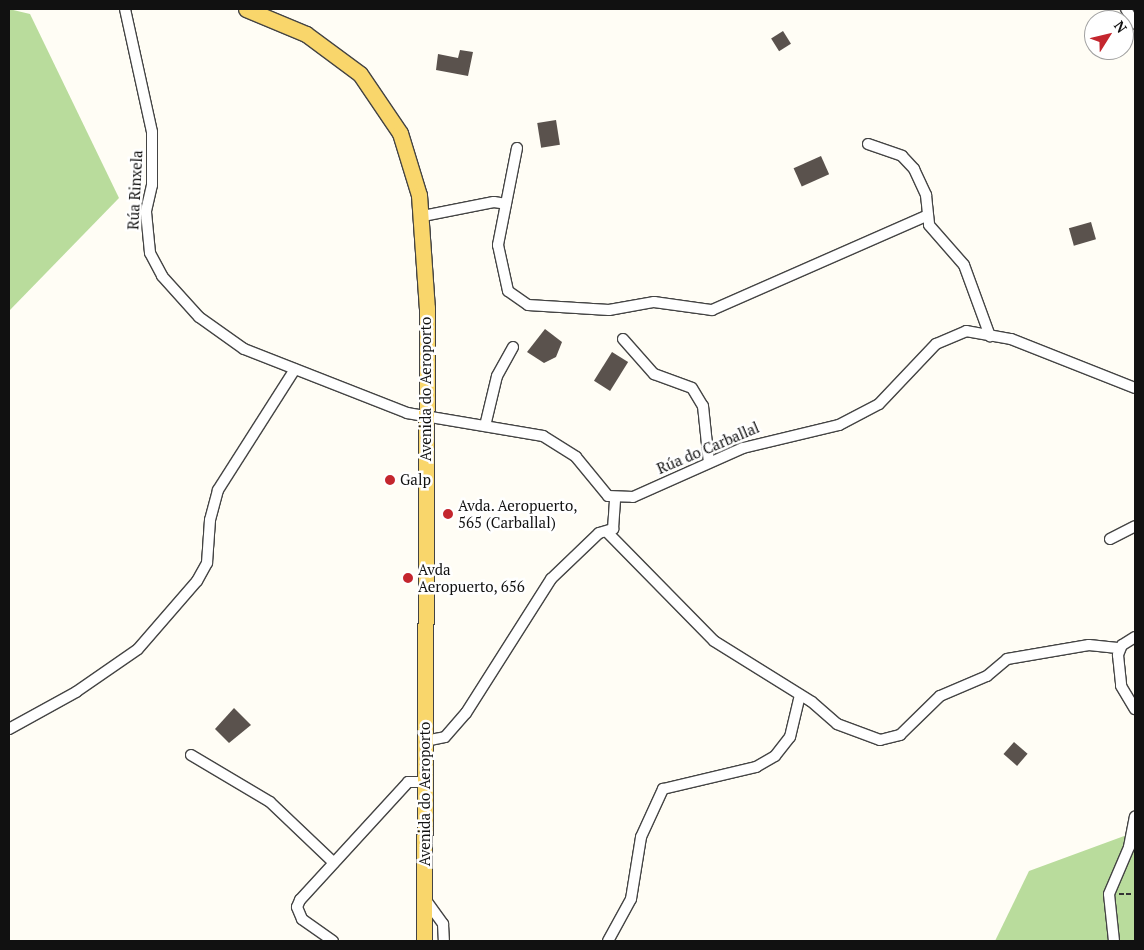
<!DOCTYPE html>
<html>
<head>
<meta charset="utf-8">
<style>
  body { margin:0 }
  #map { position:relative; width:1144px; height:950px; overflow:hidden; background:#fffdf5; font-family:"PT Serif",serif }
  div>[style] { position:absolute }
  .forest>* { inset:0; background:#b9dc9c }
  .building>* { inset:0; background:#5a524d; transform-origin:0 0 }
  .path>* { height:2.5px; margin-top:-1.25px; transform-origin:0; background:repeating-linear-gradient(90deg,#333 0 5px,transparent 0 7.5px) }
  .roads { filter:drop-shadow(1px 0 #444) drop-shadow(-1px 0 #444) drop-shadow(0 1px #444) drop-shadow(0 -1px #444) }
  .minor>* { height:10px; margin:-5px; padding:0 5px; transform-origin:5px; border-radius:5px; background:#fff }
  .primary>* { height:15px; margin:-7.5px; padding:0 7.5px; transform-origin:7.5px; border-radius:7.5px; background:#f9d66b }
  .dots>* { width:14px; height:14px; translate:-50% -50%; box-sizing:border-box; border:2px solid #fff; border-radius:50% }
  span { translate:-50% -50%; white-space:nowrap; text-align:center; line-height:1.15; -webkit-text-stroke:5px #fff; paint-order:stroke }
  .street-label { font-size:15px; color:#111 }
  .poi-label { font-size:15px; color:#111 }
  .left { translate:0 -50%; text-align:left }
  .frame { position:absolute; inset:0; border:10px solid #111; pointer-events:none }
  .north { position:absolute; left:1084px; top:10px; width:50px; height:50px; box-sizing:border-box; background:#fff; border:1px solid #a0a0a0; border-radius:50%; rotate:54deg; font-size:14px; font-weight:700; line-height:20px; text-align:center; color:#111 }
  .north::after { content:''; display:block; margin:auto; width:18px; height:22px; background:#c4262e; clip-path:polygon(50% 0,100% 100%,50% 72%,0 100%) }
</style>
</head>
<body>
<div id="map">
  <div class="forest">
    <div style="clip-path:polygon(9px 9px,30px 14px,119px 198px,9px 311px)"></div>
    <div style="clip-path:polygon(1135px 832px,1135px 941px,995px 941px,1029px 871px)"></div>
  </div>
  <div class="building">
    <div style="left:783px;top:31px;width:15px;height:14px;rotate:58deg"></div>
    <div style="clip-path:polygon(460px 50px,473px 52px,468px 76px,436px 70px,438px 54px,458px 58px)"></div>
    <div style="left:556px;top:120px;width:25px;height:19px;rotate:81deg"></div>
    <div style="left:821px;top:156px;width:20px;height:30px;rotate:66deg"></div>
    <div style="left:1091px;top:222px;width:18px;height:23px;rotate:74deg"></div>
    <div style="clip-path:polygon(545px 329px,562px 342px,556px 357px,544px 363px,527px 352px)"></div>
    <div style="left:612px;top:352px;width:19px;height:34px;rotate:32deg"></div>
    <div style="clip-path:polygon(234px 708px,251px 725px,229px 743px,215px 729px)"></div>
    <div style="left:1014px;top:742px;width:18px;height:16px;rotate:41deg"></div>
  </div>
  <div class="path">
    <div style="left:1119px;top:894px;width:16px"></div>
  </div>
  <div class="roads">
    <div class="minor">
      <div style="left:125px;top:9px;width:126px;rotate:77.6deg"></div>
      <div style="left:152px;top:132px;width:53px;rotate:90deg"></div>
      <div style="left:152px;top:185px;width:28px;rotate:103deg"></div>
      <div style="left:146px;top:212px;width:41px;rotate:84.4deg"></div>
      <div style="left:150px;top:253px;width:26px;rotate:62deg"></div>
      <div style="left:162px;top:276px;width:55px;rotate:47.9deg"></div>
      <div style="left:199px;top:317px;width:55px;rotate:35.4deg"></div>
      <div style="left:244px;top:349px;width:175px;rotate:21.4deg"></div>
      <div style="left:407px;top:413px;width:138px;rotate:9.6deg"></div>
      <div style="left:543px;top:436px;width:39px;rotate:32deg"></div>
      <div style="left:576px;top:457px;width:50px;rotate:50.6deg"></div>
      <div style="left:608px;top:496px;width:25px;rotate:2deg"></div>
      <div style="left:633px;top:497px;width:120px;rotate:-24deg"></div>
      <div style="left:743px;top:448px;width:99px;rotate:-13.5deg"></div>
      <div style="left:839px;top:425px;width:45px;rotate:-27.7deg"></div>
      <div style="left:879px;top:404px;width:83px;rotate:-46.5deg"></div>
      <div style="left:936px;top:344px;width:33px;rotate:-23deg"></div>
      <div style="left:966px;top:331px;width:46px;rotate:10.1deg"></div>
      <div style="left:1011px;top:339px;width:133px;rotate:21.6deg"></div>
      <div style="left:1126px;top:9px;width:17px;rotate:59deg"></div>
      <div style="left:868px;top:144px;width:36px;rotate:19deg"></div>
      <div style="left:902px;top:156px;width:18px;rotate:47deg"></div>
      <div style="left:914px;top:169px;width:29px;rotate:65deg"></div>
      <div style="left:926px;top:195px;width:30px;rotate:84deg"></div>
      <div style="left:929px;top:225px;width:53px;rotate:48.8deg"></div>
      <div style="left:964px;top:265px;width:76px;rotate:69.9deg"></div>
      <div style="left:517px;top:148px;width:99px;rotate:101.1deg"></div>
      <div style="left:498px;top:245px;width:47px;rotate:77.7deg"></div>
      <div style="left:508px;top:291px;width:24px;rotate:35deg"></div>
      <div style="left:528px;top:305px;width:81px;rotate:3.5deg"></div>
      <div style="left:609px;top:310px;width:46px;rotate:-10.1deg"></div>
      <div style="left:654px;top:302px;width:59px;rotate:7.9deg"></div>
      <div style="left:712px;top:310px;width:234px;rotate:-23.7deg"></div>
      <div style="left:423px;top:216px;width:72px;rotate:-11.2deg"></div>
      <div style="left:494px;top:202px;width:12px;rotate:9deg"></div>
      <div style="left:623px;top:339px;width:47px;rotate:48.5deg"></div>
      <div style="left:654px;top:374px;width:40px;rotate:20.2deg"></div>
      <div style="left:692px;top:388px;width:21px;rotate:59deg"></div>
      <div style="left:703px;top:406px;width:57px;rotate:84deg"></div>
      <div style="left:485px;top:426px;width:51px;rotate:-76.5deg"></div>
      <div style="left:497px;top:376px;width:33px;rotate:-61deg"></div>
      <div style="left:608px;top:533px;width:151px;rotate:45.5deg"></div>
      <div style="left:714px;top:641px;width:115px;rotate:31.9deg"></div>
      <div style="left:812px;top:702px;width:33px;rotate:41deg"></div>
      <div style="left:837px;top:724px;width:46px;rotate:20.4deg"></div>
      <div style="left:880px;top:740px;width:21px;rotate:-14deg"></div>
      <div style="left:900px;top:735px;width:56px;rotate:-44.3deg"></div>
      <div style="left:940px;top:696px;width:51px;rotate:-23.1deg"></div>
      <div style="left:987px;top:676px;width:26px;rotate:-40deg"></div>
      <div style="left:1007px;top:659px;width:83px;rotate:-9.7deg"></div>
      <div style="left:1089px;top:645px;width:31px;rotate:6deg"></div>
      <div style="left:1110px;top:539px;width:28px;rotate:-27deg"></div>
      <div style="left:1135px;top:637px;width:15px;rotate:148deg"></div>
      <div style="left:1122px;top:645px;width:11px;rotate:112deg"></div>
      <div style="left:1118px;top:655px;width:31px;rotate:84deg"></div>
      <div style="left:1121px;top:686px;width:27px;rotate:59deg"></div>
      <div style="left:9px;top:729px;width:77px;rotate:-28.9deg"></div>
      <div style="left:76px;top:692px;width:75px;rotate:-34.7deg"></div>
      <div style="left:138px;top:649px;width:90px;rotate:-49.1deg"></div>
      <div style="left:197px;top:581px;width:21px;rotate:-61deg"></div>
      <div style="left:207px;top:563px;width:43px;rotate:-86deg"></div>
      <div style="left:210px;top:520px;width:31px;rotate:-75deg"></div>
      <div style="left:218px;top:490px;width:143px;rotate:-57.5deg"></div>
      <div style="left:425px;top:741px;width:20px;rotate:-11deg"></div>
      <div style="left:445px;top:737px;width:32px;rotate:-49deg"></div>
      <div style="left:466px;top:713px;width:159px;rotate:-57.6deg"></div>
      <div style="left:551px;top:579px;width:66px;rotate:-43.8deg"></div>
      <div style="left:599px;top:533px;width:15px;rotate:-16deg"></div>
      <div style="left:613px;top:529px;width:30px;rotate:-86deg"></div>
      <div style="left:191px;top:755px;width:92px;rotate:30.7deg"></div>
      <div style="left:270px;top:802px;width:88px;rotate:43.6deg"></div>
      <div style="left:425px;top:899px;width:31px;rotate:54deg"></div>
      <div style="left:443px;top:924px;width:17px;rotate:87deg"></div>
      <div style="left:333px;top:941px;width:38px;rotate:-145deg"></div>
      <div style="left:302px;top:919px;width:13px;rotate:-113deg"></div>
      <div style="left:297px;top:907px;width:8px;rotate:-67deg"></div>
      <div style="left:300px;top:900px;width:160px;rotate:-47.5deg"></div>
      <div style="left:408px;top:782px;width:17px"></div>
      <div style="left:608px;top:941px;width:48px;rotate:-61.3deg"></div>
      <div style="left:631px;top:899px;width:63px;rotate:-80.8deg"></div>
      <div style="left:641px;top:837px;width:53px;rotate:-65.4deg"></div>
      <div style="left:663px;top:789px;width:96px;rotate:-13.3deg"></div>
      <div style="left:756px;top:767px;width:22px;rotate:-30deg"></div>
      <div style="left:775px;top:756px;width:24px;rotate:-52deg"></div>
      <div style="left:790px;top:737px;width:43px;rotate:-76.6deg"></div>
      <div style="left:1114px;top:941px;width:47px;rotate:-96.1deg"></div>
      <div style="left:1109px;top:894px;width:51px;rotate:-66.9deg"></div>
      <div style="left:1129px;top:847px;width:31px;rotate:-79deg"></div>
    </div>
    <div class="primary">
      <div style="left:246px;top:9px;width:65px;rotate:22.6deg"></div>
      <div style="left:306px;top:34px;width:67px;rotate:36.5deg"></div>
      <div style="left:360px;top:74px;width:71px;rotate:55.9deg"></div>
      <div style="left:400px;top:133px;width:65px;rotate:73deg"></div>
      <div style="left:419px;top:195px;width:113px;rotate:86deg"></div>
      <div style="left:427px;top:308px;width:633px;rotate:90.27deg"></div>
    </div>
  </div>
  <div class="dots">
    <div style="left:390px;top:480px;background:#c4262e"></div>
    <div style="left:448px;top:514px;background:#c4262e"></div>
    <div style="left:408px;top:578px;background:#c4262e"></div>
  </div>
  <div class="street-label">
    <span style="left:135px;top:190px;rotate:-87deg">Rúa Rinxela</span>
    <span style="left:426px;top:389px;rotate:-90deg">Avenida do Aeroporto</span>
    <span style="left:708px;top:448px;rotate:-23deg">Rúa do Carballal</span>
    <span style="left:425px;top:794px;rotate:-90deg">Avenida do Aeroporto</span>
  </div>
  <div class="poi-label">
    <span class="left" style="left:400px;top:480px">Galp</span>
    <span class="left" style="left:458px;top:514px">Avda. Aeropuerto,<br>565 (Carballal)</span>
    <span class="left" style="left:418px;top:578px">Avda<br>Aeropuerto, 656</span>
  </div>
  <div class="frame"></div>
  <div class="north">N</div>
</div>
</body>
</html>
